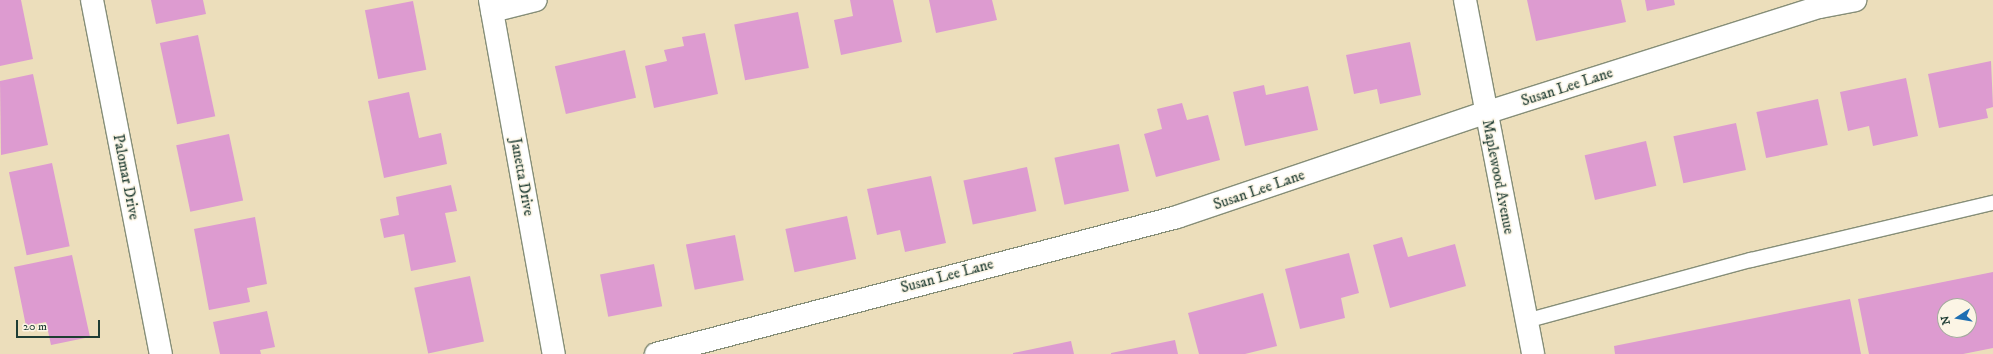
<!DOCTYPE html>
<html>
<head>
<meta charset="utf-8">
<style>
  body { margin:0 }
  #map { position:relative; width:1993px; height:354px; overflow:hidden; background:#ecdebb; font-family:"IM FELL DW Pica",serif }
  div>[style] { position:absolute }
  .building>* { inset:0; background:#dd9bd0; transform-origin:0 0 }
  .roads { filter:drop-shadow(1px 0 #868e78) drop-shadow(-1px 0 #868e78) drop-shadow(0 1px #868e78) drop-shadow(0 -1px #868e78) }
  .service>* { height:14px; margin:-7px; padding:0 7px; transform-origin:7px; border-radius:7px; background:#fff }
  .minor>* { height:22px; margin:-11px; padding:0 11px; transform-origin:11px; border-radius:11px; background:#fff }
  .tertiary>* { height:22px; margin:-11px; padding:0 11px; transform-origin:11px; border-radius:11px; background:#fff }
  span { translate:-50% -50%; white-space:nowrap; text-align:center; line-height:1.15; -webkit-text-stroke:3px #fcf5e5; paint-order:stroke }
  .street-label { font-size:15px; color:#1f3d34 }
  .north { position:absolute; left:1937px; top:298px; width:40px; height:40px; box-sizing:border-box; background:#fcf5e5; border:1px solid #a4ab9e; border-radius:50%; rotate:258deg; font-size:11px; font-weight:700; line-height:16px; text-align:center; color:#1f3d34 }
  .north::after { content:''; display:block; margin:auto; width:14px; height:18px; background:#1f6fb2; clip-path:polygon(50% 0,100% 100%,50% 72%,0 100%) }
  .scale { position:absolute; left:16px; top:320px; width:84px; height:18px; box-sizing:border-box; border:2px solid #1f3d34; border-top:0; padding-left:5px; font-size:12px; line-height:14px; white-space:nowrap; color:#1f3d34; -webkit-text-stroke:3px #fcf5e5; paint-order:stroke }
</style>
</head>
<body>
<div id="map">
  <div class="building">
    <div style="clip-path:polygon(0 0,21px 0,33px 59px,0 66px)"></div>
    <div style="clip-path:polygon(151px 0,203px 0,206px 14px,156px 24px)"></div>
    <div style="clip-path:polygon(850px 0,893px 0,902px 42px,841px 55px,834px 20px,853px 16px)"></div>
    <div style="clip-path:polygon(929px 0,992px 0,997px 20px,936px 33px)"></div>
    <div style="clip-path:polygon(1527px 0,1621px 0,1626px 22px,1536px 41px)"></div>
    <div style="clip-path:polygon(1645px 0,1674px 0,1675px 5px,1647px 11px)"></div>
    <div style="left:413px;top:1px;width:70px;height:49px;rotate:79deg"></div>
    <div style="left:798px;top:12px;width:57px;height:65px;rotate:79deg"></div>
    <div style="clip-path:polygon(705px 33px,718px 94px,654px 108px,645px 66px,667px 61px,664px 50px,684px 46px,682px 37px)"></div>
    <div style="left:198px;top:35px;width:83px;height:39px;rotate:78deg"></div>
    <div style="clip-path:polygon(1410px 42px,1421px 95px,1380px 104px,1377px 89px,1354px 94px,1346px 55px)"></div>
    <div style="left:625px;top:50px;width:49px;height:72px;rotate:77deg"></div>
    <div style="clip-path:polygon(1991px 61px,1993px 107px,1986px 109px,1988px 118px,1939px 128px,1928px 74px)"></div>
    <div style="clip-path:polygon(33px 74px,48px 145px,1px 155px,0 81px)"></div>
    <div style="clip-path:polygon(1906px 78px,1918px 136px,1873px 146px,1869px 126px,1848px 131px,1840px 92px)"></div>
    <div style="clip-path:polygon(1264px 85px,1266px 95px,1308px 86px,1318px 130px,1245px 146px,1233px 92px)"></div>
    <div style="clip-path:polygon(409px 92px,419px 138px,441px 133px,447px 164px,384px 178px,368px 101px)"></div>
    <div style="left:1818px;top:99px;width:47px;height:63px;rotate:78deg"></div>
    <div style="clip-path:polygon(1182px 103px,1187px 120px,1208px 115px,1220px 160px,1156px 177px,1144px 134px,1162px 129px,1157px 109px)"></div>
    <div style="left:1736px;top:123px;width:48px;height:64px;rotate:78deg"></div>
    <div style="left:229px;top:134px;width:68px;height:54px;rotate:78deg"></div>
    <div style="left:1646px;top:141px;width:46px;height:63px;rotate:77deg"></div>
    <div style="left:1119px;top:144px;width:48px;height:66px;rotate:78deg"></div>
    <div style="left:52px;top:163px;width:85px;height:44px;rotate:78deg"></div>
    <div style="left:1027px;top:167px;width:45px;height:65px;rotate:78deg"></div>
    <div style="clip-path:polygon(931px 176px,946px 243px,905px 252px,900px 230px,877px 235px,867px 189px)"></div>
    <div style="clip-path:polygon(451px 185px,457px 211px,445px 213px,456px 262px,411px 271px,404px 234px,384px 238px,380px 219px,399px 215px,396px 197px)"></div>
    <div style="left:847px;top:216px;width:44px;height:63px;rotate:78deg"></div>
    <div style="clip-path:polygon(255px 217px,267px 284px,247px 288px,250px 302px,209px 310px,194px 229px)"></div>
    <div style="left:735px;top:235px;width:46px;height:50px;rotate:79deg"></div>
    <div style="clip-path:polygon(1402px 237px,1408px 257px,1455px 244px,1466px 286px,1390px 308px,1373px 245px)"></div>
    <div style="clip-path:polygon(1349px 253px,1359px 293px,1341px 298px,1345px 318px,1300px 329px,1285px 269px)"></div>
    <div style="clip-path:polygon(72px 255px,90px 337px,51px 345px,46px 322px,26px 326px,14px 267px)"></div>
    <div style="left:654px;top:264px;width:43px;height:55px;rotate:79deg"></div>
    <div style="clip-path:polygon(evenodd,1993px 272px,1993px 348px,1963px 354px,1869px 354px,1858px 299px,1993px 272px,1945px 306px,1969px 306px,1969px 330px,1945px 330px,1945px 306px)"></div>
    <div style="left:470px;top:276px;width:67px;height:57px;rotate:78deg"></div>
    <div style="clip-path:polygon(1263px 293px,1277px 346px,1245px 354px,1199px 354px,1188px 313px)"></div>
    <div style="clip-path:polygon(1850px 299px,1861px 354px,1615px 354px,1614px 346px)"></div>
    <div style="clip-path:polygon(267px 311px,275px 347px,260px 350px,261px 354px,220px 354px,213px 322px)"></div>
    <div style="clip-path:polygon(1175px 340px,1178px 354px,1111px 354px,1111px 353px)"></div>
    <div style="clip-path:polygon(1071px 341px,1074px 354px,1013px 354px,1013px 353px)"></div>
  </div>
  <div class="roads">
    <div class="service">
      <div style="left:1526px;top:321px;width:233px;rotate:-15.2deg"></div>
      <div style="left:1751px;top:260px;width:249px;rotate:-13.3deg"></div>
    </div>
    <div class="minor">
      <div style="left:92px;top:0;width:361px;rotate:79deg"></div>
      <div style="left:490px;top:0;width:360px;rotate:79.8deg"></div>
      <div style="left:492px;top:11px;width:45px;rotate:-14deg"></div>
      <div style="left:656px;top:354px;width:539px;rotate:-14.73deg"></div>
      <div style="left:1177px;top:217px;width:325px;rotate:-18.7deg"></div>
      <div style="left:1485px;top:113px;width:351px;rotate:-17.6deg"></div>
      <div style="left:1820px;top:7px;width:36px;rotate:-11deg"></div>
    </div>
    <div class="tertiary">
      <div style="left:1465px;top:0;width:360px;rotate:79.1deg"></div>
    </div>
  </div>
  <div class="street-label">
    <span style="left:1567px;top:87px;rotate:-18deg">Susan Lee Lane</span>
    <span style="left:126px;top:177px;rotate:79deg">Palomar Drive</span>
    <span style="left:522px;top:177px;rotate:80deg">Janetta Drive</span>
    <span style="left:1498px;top:177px;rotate:79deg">Maplewood Avenue</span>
    <span style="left:1259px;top:190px;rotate:-19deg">Susan Lee Lane</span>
    <span style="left:947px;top:276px;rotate:-15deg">Susan Lee Lane</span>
  </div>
  <div class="north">N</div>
  <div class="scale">20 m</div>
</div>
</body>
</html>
